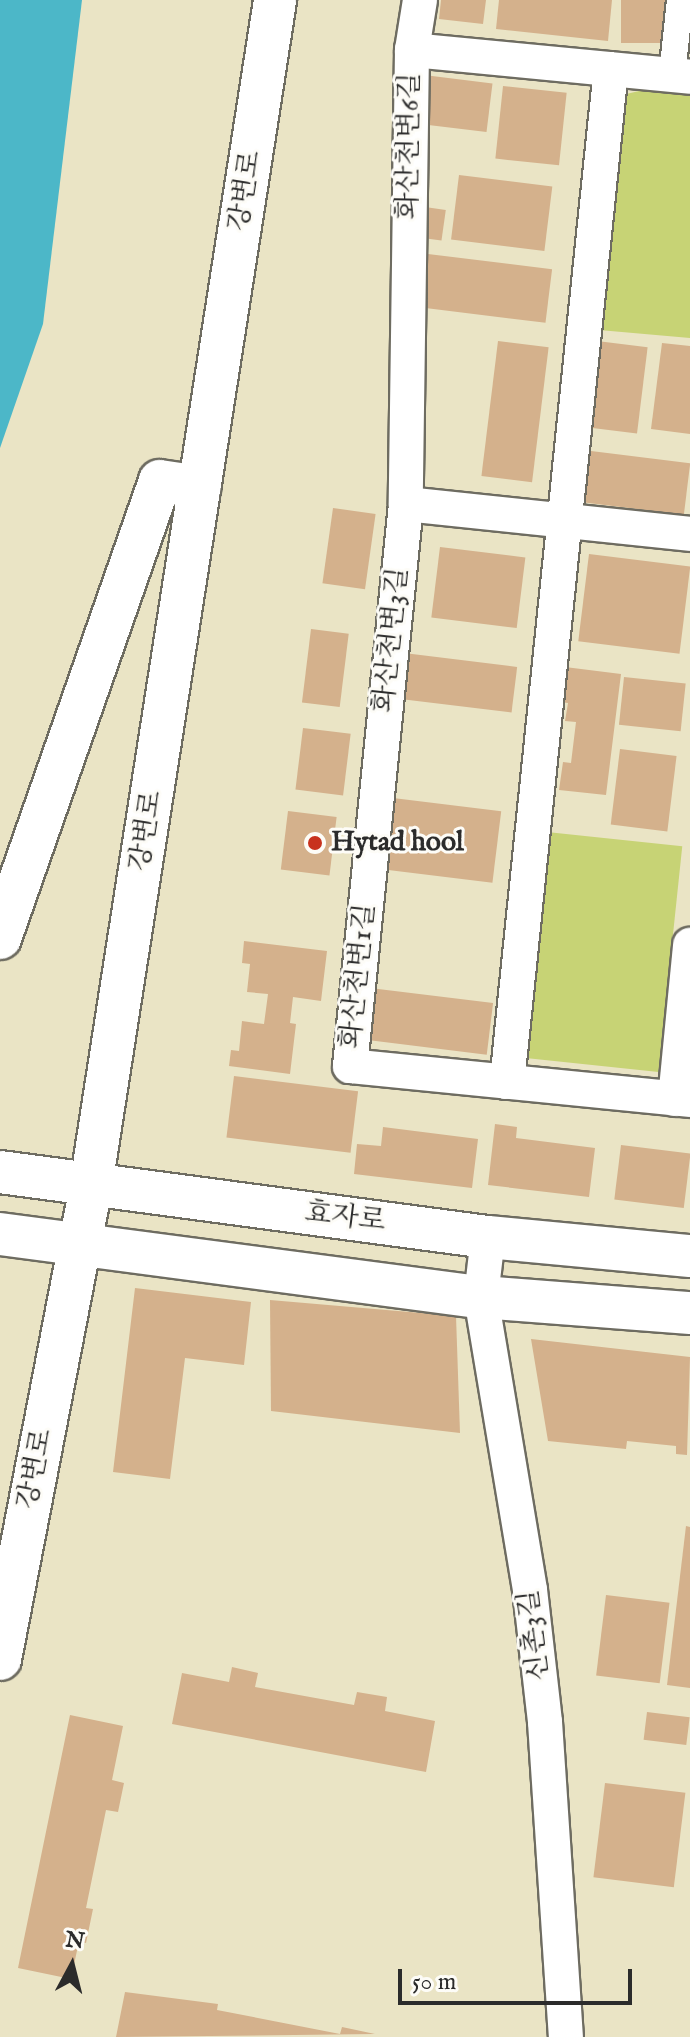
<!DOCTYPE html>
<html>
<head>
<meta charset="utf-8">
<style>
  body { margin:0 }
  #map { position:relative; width:690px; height:2037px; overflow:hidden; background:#eae4c5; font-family:"IM FELL English","Noto Serif KR",serif }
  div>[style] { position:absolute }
  .green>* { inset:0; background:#c7d375; transform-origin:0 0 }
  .water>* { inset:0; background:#4cb7c8 }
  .building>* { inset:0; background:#d4b18c; transform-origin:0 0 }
  .roads { filter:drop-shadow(2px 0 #6e6c61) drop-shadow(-2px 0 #6e6c61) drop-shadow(0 2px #6e6c61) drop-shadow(0 -2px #6e6c61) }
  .pedestrian>* { height:26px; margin:-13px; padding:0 13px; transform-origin:13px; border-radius:13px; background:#fff }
  .minor>* { height:34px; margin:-17px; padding:0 17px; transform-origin:17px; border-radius:17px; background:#fff }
  .tertiary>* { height:42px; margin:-21px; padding:0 21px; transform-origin:21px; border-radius:21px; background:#fff }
  .dots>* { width:22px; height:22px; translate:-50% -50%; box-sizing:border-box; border:4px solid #fdfcf7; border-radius:50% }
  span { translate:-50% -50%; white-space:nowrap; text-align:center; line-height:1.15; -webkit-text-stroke:6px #fdfcf7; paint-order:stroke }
  .street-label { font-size:28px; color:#2b2b2b }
  .poi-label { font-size:28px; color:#2b2b2b; font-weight:700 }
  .left { translate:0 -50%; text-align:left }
  .north { position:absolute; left:32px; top:1925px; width:80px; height:80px; -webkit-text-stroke:6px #fdfcf7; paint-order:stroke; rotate:7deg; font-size:22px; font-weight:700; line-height:32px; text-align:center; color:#2b2b2b }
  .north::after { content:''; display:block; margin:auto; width:28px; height:36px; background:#2b2b2b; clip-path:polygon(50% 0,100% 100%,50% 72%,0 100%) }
  .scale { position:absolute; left:398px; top:1969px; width:234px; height:36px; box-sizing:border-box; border:4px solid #2b2b2b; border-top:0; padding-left:10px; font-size:24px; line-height:28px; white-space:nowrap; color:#2b2b2b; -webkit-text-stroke:6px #fdfcf7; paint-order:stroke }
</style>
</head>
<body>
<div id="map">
  <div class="green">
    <div style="clip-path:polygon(652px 88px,690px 93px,690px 338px,599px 330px,622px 95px)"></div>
    <div style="left:547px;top:832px;width:136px;height:227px;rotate:6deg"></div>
  </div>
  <div class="water">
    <div style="clip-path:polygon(0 0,82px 0,43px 324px,0 448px)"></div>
  </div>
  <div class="building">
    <div style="clip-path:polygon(441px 0,486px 0,483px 24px,439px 19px)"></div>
    <div style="clip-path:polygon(499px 0,612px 0,608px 41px,496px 29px)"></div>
    <div style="left:621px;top:0;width:47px;height:43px"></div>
    <div style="left:424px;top:75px;width:69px;height:49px;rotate:7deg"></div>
    <div style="left:503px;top:86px;width:64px;height:73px;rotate:6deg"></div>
    <div style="left:459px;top:175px;width:94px;height:65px;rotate:7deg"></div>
    <div style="left:425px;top:207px;width:21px;height:31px;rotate:8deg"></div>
    <div style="left:428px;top:254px;width:125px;height:54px;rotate:7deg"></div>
    <div style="left:498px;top:341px;width:51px;height:136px;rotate:7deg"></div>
    <div style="left:597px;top:341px;width:51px;height:87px;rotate:7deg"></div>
    <div style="clip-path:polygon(662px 343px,690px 346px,690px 434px,651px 429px)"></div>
    <div style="left:583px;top:450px;width:108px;height:52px;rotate:7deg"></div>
    <div style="left:333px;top:508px;width:43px;height:76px;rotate:8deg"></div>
    <div style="left:440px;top:547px;width:86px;height:71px;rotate:7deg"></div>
    <div style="left:589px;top:554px;width:102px;height:88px;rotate:7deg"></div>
    <div style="left:311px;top:629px;width:38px;height:74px;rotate:7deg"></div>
    <div style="left:404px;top:653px;width:114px;height:46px;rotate:7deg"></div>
    <div style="clip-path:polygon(565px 667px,621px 674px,606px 795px,559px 790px,563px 762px,571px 763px,576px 722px,565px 721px,568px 703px,560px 702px)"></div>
    <div style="left:624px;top:677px;width:62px;height:48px;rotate:6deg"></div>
    <div style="left:303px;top:728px;width:48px;height:62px;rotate:7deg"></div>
    <div style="left:620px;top:749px;width:57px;height:76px;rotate:7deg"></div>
    <div style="left:393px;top:798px;width:109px;height:72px;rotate:7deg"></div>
    <div style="left:288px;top:811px;width:49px;height:59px;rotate:7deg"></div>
    <div style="clip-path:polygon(244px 941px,327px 951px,321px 1001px,293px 997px,290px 1023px,296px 1024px,290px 1074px,229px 1066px,231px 1050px,239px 1051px,242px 1021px,264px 1024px,268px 994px,247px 992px,250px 964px,242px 963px)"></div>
    <div style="left:370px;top:988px;width:124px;height:52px;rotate:7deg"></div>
    <div style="left:234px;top:1076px;width:125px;height:62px;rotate:7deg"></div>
    <div style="clip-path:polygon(495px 1124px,517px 1127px,516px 1138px,595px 1148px,589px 1197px,488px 1185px)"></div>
    <div style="clip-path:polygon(383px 1127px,478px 1139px,472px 1188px,354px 1174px,357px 1144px,381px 1146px)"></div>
    <div style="left:621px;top:1145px;width:70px;height:55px;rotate:7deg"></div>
    <div style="clip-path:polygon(135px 1288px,251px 1302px,244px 1365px,185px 1358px,170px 1479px,113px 1472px)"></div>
    <div style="clip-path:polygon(270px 1300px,456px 1316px,460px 1433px,271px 1411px)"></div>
    <div style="clip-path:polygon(531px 1339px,690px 1357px,687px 1455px,676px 1454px,676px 1446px,627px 1441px,626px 1449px,548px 1441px)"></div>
    <div style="clip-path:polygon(686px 1526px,690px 1527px,690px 1688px,667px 1685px)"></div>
    <div style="left:606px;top:1595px;width:64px;height:81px;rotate:7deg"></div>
    <div style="clip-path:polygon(232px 1667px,258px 1673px,255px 1687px,354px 1705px,357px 1692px,387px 1697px,385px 1711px,435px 1721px,426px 1772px,172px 1724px,182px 1673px,229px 1682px)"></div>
    <div style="left:647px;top:1712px;width:43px;height:28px;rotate:7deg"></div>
    <div style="clip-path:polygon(70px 1715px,123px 1726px,112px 1780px,124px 1783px,118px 1812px,106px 1810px,86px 1908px,93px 1909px,86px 1943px,79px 1941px,71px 1979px,18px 1968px)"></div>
    <div style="left:605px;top:1783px;width:81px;height:95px;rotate:7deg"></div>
    <div style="clip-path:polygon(125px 1992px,218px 2004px,217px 2010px,340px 2034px,342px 2027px,375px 2034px,116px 2037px)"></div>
  </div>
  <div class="roads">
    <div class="pedestrian">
      <div style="left:672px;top:75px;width:75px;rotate:-83.9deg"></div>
    </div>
    <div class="minor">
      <div style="left:420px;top:0;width:51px;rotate:99.1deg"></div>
      <div style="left:412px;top:50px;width:454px;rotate:90.8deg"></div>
      <div style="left:406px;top:504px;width:565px;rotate:95.69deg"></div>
      <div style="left:350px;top:1066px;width:342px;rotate:5.7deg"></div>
      <div style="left:412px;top:50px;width:279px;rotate:5.5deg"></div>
      <div style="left:406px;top:504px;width:286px;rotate:6deg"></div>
      <div style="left:507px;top:1082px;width:1018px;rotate:-84.14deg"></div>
      <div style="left:675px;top:1099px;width:155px;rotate:-84.4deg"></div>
      <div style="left:488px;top:1237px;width:60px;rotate:96.7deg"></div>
      <div style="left:481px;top:1297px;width:297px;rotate:80.5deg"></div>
      <div style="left:530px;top:1590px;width:133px;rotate:83.5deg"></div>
      <div style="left:545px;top:1722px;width:316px;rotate:86.2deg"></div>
    </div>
    <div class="tertiary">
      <div style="left:0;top:938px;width:484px;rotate:-70.7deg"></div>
      <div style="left:160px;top:481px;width:40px;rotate:8.5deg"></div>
      <div style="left:0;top:1172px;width:492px;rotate:7.6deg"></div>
      <div style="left:488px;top:1237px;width:203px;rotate:5.4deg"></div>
      <div style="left:0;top:1234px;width:485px;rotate:7.5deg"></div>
      <div style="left:481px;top:1297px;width:210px;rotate:4.4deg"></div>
      <div style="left:0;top:1659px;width:483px;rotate:-79.1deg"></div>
      <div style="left:91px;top:1185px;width:1199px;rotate:-81.17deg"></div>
    </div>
  </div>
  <div class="dots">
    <div style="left:315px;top:843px;background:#c8321e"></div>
  </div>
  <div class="street-label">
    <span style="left:410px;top:146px;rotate:-89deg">화산천변6길</span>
    <span style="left:246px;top:191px;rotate:-81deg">강변로</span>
    <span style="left:392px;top:640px;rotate:-84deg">화산천변3길</span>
    <span style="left:147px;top:831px;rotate:-81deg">강변로</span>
    <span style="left:359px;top:976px;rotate:-84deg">화산천변1길</span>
    <span style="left:345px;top:1218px;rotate:7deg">효자로</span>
    <span style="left:36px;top:1469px;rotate:-79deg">강변로</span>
    <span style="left:535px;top:1635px;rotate:-97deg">신촌3길</span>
  </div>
  <div class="poi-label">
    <span class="left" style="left:331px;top:843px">Hytad hool</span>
  </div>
  <div class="north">N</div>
  <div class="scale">50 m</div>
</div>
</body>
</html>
